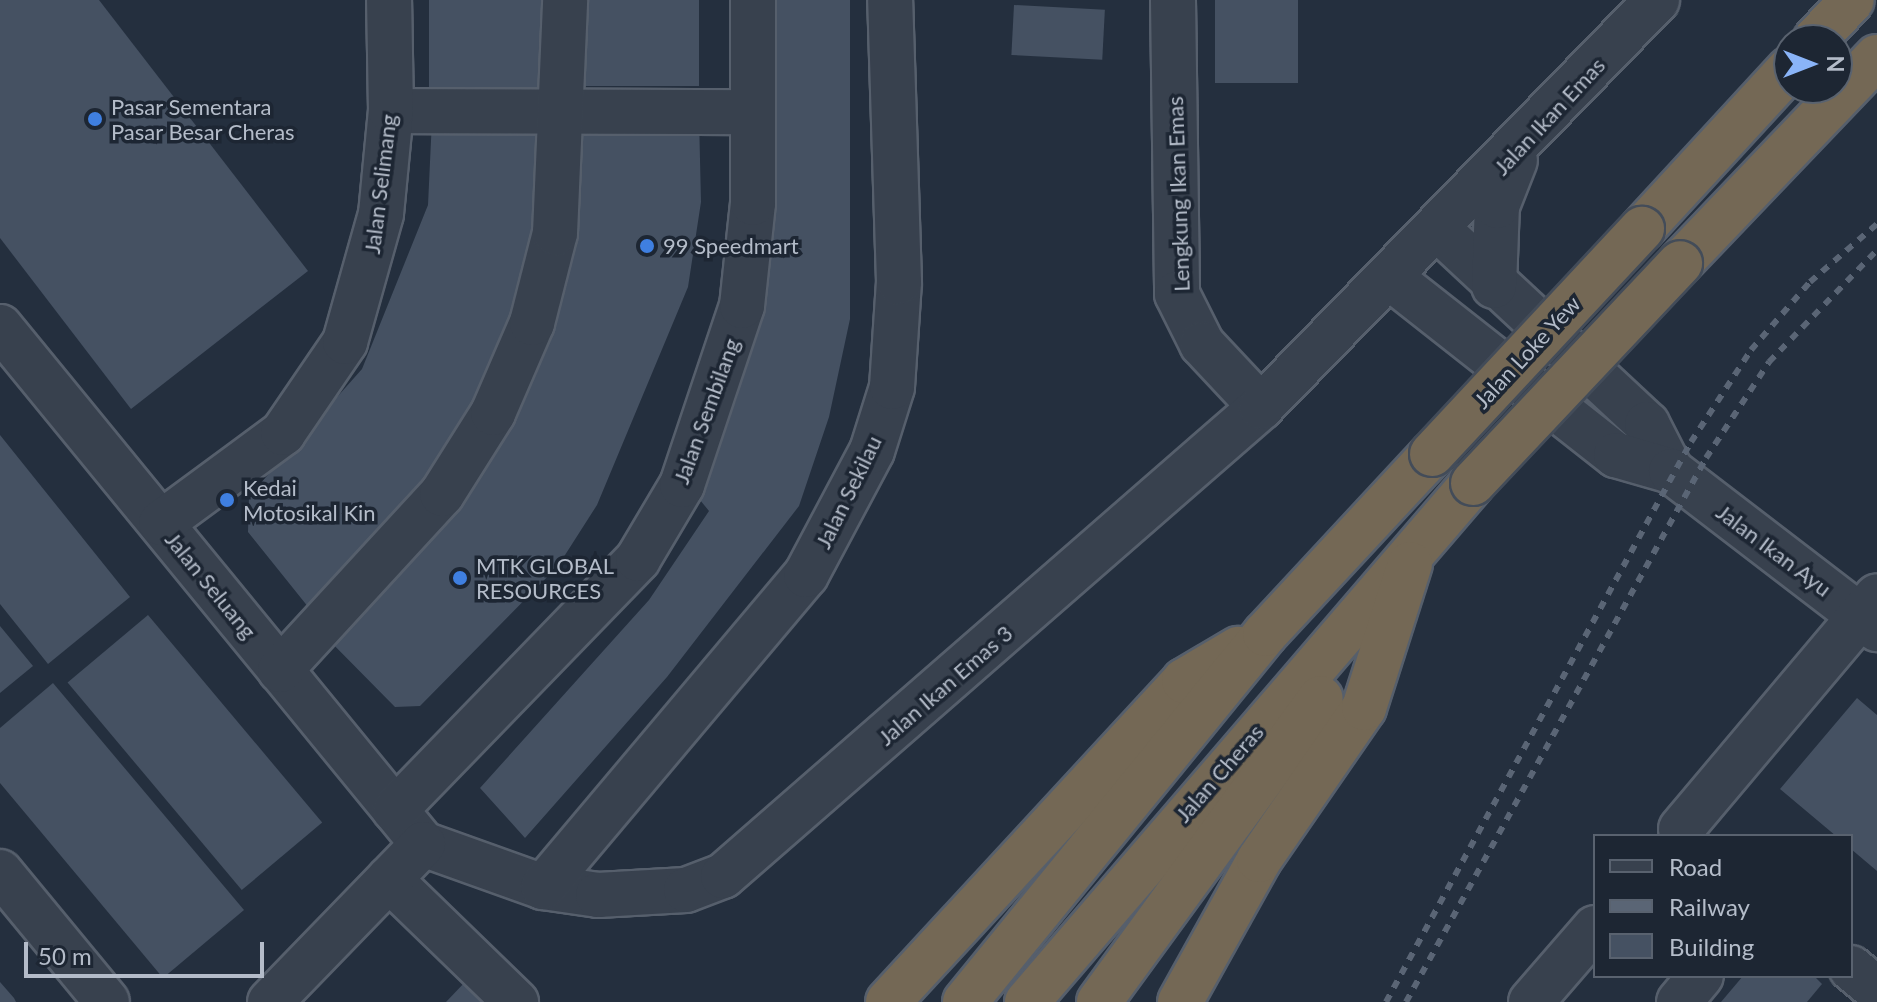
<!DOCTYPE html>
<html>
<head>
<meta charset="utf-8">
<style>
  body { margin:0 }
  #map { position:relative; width:1877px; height:1002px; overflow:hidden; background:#242f3e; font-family:Lato,sans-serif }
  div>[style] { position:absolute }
  .building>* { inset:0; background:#455162; transform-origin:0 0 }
  .roads { filter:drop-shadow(2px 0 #565f6c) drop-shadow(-2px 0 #565f6c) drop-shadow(0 2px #565f6c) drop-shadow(0 -2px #565f6c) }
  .minor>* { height:44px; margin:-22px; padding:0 22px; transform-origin:22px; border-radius:22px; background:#38414e }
  .highway>* { height:44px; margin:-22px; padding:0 22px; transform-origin:22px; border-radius:22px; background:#746855 }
  .rail>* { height:6px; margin-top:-3px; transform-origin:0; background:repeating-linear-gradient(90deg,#5a6575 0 8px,transparent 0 16px) }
  .bridges { filter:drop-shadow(2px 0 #434c59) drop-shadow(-2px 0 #434c59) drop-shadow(0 2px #434c59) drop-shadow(0 -2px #434c59) }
  .highway-bridge>* { height:44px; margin:-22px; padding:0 22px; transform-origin:22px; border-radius:22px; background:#746855 }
  .dots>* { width:22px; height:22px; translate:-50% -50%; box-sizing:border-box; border:4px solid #1d2633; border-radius:50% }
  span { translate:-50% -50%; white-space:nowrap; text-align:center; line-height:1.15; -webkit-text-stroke:7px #1d2633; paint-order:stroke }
  .poi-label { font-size:22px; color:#b4bcc9 }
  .left { translate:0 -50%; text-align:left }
  .street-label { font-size:22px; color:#b4bcc9 }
  .legend { position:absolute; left:1593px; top:834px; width:260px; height:144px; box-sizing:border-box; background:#1d2633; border:2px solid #59626f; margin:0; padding:10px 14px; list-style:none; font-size:24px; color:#b4bcc9 }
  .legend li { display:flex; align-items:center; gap:16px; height:40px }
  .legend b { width:40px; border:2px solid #59626f }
  .north { position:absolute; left:1773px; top:24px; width:80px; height:80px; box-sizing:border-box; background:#1d2633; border:2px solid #59626f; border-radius:50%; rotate:90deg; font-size:22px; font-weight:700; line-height:32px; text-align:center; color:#b4bcc9 }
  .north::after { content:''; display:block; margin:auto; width:28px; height:36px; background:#8ab4f8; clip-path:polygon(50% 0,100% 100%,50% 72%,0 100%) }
  .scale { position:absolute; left:24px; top:942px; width:240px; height:36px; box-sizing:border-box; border:4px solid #b4bcc9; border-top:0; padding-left:10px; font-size:24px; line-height:28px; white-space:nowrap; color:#b4bcc9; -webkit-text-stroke:6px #1d2633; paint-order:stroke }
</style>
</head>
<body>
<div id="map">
  <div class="building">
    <div style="clip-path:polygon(0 0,99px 0,308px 271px,131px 409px,0 238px)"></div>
    <div style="left:429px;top:0;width:123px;height:92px"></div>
    <div style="left:579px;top:0;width:120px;height:86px"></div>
    <div style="clip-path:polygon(766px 0,850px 0,850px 319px,829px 417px,799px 506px,667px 677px,525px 838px,480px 788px,649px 600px,709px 511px,700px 500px,737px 397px,765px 276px)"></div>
    <div style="left:1215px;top:0;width:83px;height:83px"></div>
    <div style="left:1014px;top:5px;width:91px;height:50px;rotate:3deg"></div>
    <div style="clip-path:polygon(699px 117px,701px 202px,688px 287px,597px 505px,558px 566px,420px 706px,395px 707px,319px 630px,486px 458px,577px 240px,578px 120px)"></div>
    <div style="clip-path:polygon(432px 119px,554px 121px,540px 250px,438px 484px,313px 613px,248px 532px,249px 496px,362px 369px,428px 205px)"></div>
    <div style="clip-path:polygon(0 435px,130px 597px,48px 664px,0 604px)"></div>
    <div style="left:148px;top:615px;width:271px;height:105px;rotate:50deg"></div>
    <div style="clip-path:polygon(0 626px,33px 666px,0 693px)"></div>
    <div style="clip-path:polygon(53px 683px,244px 910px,163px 978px,0 783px,0 728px)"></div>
    <div style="clip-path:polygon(1857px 698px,1877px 715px,1877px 871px,1851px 849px,1851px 836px,1836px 836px,1780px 789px)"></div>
    <div style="clip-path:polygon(1743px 976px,1814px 976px,1822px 984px,1807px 1002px,1721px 1002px)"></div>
    <div style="clip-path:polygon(466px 981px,487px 1002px,446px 1002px)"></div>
    <div style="clip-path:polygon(0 982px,14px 998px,16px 1002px,0 1002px)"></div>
  </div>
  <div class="roads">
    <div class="minor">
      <div style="left:1173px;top:0;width:294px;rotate:89.2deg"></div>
      <div style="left:1177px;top:294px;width:56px;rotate:63.4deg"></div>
      <div style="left:1202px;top:344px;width:86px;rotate:46.9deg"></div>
      <div style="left:391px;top:111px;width:362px;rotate:0.2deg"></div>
      <div style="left:1440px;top:231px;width:283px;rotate:43deg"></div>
      <div style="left:1647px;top:424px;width:53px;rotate:62.9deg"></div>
      <div style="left:1392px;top:279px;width:285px;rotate:38.2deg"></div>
      <div style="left:1616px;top:455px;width:57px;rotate:16.2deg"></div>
      <div style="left:1671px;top:471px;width:260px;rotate:37.5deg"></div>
      <div style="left:1494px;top:286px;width:80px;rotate:-87.9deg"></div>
      <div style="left:1497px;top:206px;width:49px;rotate:-68.6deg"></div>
      <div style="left:0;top:327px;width:668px;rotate:50.71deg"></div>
      <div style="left:423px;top:844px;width:127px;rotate:19.7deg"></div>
      <div style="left:543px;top:887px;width:56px;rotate:8.3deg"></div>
      <div style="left:598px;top:895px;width:88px;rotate:-3.3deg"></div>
      <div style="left:686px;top:890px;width:40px;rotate:-21deg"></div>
      <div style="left:723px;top:876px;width:714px;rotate:-41.08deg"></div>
      <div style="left:1261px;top:407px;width:568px;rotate:-45.78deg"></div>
      <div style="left:161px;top:523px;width:152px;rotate:-36.4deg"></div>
      <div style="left:283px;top:433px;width:110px;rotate:-55.7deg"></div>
      <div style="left:345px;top:342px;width:133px;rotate:-74.3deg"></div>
      <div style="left:381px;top:214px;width:103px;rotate:-84.5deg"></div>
      <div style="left:391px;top:111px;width:111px;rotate:-91deg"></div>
      <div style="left:280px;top:670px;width:239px;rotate:-47.4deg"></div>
      <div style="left:442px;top:494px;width:96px;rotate:-57.8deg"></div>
      <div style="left:493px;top:413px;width:98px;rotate:-66.6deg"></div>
      <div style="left:532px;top:323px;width:93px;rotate:-75.7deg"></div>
      <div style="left:555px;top:233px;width:233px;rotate:-87.5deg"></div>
      <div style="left:395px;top:810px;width:349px;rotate:-45.9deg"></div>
      <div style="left:638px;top:559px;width:86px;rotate:-59.3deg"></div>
      <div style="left:682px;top:485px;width:189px;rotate:-71.5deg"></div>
      <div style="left:742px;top:306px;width:104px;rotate:-83.9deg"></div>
      <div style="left:753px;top:203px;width:203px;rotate:-90deg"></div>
      <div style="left:1681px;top:829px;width:304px;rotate:-49.9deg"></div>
      <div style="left:0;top:872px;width:168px;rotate:50.5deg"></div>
      <div style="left:389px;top:879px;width:177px;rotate:44.1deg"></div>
      <div style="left:543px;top:887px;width:408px;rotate:-49.9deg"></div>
      <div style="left:806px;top:575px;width:140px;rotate:-62deg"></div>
      <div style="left:872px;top:451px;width:67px;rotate:-72.6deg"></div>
      <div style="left:892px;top:387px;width:105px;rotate:-86.2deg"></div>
      <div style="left:899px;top:282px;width:282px;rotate:-91.8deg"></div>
      <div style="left:1851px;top:968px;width:34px;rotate:40deg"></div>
      <div style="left:270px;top:1002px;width:220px;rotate:-45.9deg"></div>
      <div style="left:1531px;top:1002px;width:98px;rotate:-49.1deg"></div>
      <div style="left:1679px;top:1002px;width:34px;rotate:-50deg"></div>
    </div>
    <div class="highway">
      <div style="left:1815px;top:40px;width:54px;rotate:-47.2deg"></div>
      <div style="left:1642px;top:229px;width:217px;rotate:-47.4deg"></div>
      <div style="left:1680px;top:263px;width:285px;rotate:-46.3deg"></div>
      <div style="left:888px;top:1002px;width:437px;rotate:-47.3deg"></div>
      <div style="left:1184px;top:681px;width:63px;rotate:-30.7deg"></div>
      <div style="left:965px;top:1002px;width:475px;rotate:-50.8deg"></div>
      <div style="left:1265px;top:634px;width:246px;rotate:-47.1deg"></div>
      <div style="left:1027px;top:1002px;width:684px;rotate:-49.33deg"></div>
      <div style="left:1099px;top:1002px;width:376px;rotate:-53.9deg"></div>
      <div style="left:1180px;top:1002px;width:162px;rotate:-60.9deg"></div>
      <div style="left:1259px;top:860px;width:185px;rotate:-55.4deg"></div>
      <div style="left:1364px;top:708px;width:151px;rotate:-72.3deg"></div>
    </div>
  </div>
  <div class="rail">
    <div style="left:1386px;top:1002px;width:638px;rotate:-61.43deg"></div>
    <div style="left:1691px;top:442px;width:110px;rotate:-56.9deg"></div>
    <div style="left:1751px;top:350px;width:90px;rotate:-49.1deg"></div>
    <div style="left:1810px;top:282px;width:89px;rotate:-40.9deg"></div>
    <div style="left:1406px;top:1002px;width:621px;rotate:-61.12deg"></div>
    <div style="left:1706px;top:458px;width:115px;rotate:-56.7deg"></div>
    <div style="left:1769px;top:362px;width:156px;rotate:-46deg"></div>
  </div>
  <div class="bridges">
    <div class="highway-bridge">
      <div style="left:1432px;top:454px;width:308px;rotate:-47deg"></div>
      <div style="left:1473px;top:483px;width:302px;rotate:-46.7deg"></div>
    </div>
  </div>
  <div class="dots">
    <div style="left:95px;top:119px;background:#3f7fe0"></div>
    <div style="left:647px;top:246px;background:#3f7fe0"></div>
    <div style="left:227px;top:500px;background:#3f7fe0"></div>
    <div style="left:460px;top:578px;background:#3f7fe0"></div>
  </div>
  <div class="poi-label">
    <span class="left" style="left:111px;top:119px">Pasar Sementara<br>Pasar Besar Cheras</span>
    <span class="left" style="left:663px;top:246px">99 Speedmart</span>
    <span class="left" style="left:243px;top:500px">Kedai<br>Motosikal Kin</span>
    <span class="left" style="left:476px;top:578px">MTK GLOBAL<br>RESOURCES</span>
  </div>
  <div class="street-label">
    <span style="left:1549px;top:116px;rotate:-47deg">Jalan Ikan Emas</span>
    <span style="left:380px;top:184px;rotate:-83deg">Jalan Selimang</span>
    <span style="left:1178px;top:194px;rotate:-92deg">Lengkung Ikan Emas</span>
    <span style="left:1527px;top:352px;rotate:-47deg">Jalan Loke Yew</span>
    <span style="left:706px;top:411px;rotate:-70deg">Jalan Sembilang</span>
    <span style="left:848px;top:492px;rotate:-64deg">Jalan Sekilau</span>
    <span style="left:1774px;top:550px;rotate:37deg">Jalan Ikan Ayu</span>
    <span style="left:211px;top:585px;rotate:51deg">Jalan Seluang</span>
    <span style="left:945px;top:685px;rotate:-41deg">Jalan Ikan Emas 3</span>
    <span style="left:1219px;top:773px;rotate:-49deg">Jalan Cheras</span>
  </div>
  <ul class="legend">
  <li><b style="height:10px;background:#38414e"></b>Road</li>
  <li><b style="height:10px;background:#5a6575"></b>Railway</li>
  <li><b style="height:22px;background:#455162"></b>Building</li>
  </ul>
  <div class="north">N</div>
  <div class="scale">50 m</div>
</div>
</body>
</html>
